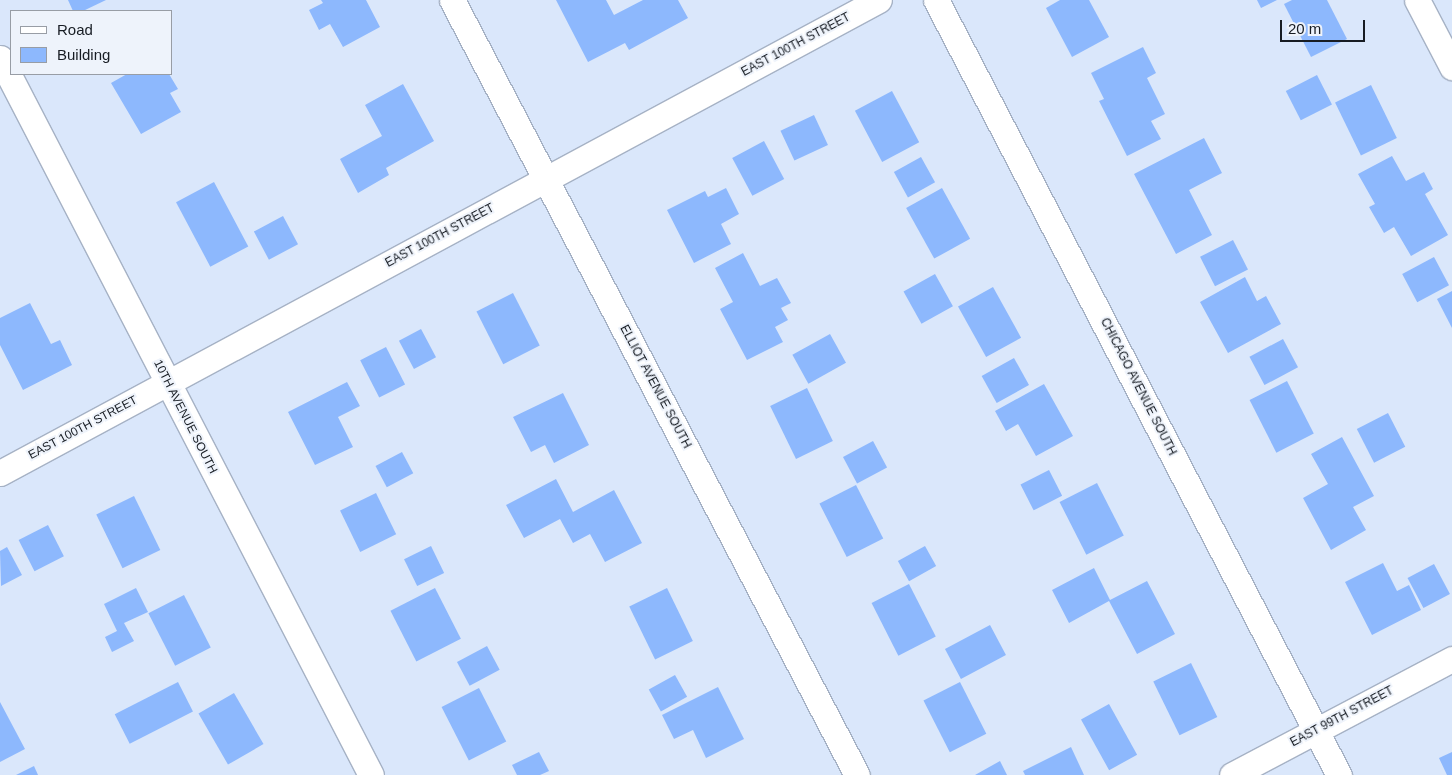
<!DOCTYPE html>
<html>
<head>
<meta charset="utf-8">
<style>
  body { margin:0 }
  #map { position:relative; width:1452px; height:775px; overflow:hidden; background:#dae7fb; font-family:Arial,sans-serif }
  div>[style] { position:absolute }
  .building>* { inset:0; background:#8db8fd; transform-origin:0 0 }
  .roads { filter:drop-shadow(1px 0 #a6b2c5) drop-shadow(-1px 0 #a6b2c5) drop-shadow(0 1px #a6b2c5) drop-shadow(0 -1px #a6b2c5) }
  .minor>* { height:25px; margin:-12.5px; padding:0 12.5px; transform-origin:12.5px; border-radius:12.5px; background:#fff }
  span { translate:-50% -50%; white-space:nowrap; text-align:center; line-height:1.15; -webkit-text-stroke:4px #eef3fb; paint-order:stroke }
  .street-label { font-size:12px; color:#171c23 }
  .legend { position:absolute; left:10px; top:10px; width:162px; height:65px; box-sizing:border-box; background:#eef3fb; border:1px solid #989da5; margin:0; padding:6px 9px; list-style:none; font-size:15px; color:#171c23 }
  .legend li { display:flex; align-items:center; gap:10px; height:25px }
  .legend b { width:25px; border:1px solid #989da5 }
  .scale { position:absolute; left:1280px; top:20px; width:85px; height:22px; box-sizing:border-box; border:2px solid #171c23; border-top:0; padding-left:6px; font-size:15px; line-height:18px; white-space:nowrap; color:#171c23; -webkit-text-stroke:4px #eef3fb; paint-order:stroke }
</style>
</head>
<body>
<div id="map">
  <div class="building">
    <div style="clip-path:polygon(68px 0,106px 0,83px 11px,73px 11px)"></div>
    <div style="clip-path:polygon(321px 0,366px 0,380px 27px,343px 47px,330px 24px,319px 30px,309px 10px,323px 3px)"></div>
    <div style="clip-path:polygon(556px 0,606px 0,614px 15px,643px 0,678px 0,688px 18px,629px 50px,625px 43px,588px 62px)"></div>
    <div style="clip-path:polygon(1060px 0,1089px 0,1109px 37px,1072px 57px,1046px 8px)"></div>
    <div style="clip-path:polygon(1257px 0,1277px 0,1261px 8px)"></div>
    <div style="clip-path:polygon(1292px 0,1327px 0,1347px 39px,1311px 57px,1284px 4px)"></div>
    <div style="clip-path:polygon(1143px 47px,1156px 73px,1147px 78px,1165px 114px,1151px 121px,1161px 139px,1127px 156px,1099px 101px,1104px 99px,1091px 73px)"></div>
    <div style="clip-path:polygon(127px 74px,169px 74px,178px 89px,170px 93px,181px 112px,141px 134px,111px 83px)"></div>
    <div style="left:1317px;top:75px;width:33px;height:35px;rotate:63deg"></div>
    <div style="clip-path:polygon(403px 84px,434px 141px,386px 168px,389px 175px,358px 193px,340px 159px,382px 136px,365px 105px)"></div>
    <div style="left:1371px;top:85px;width:59px;height:40px;rotate:64deg"></div>
    <div style="left:892px;top:91px;width:58px;height:42px;rotate:62deg"></div>
    <div style="left:814px;top:115px;width:33px;height:37px;rotate:65deg"></div>
    <div style="clip-path:polygon(1204px 138px,1222px 173px,1189px 190px,1212px 235px,1176px 254px,1134px 174px)"></div>
    <div style="left:764px;top:141px;width:43px;height:36px;rotate:62deg"></div>
    <div style="clip-path:polygon(1392px 156px,1406px 181px,1424px 172px,1433px 189px,1425px 194px,1448px 235px,1411px 256px,1394px 227px,1384px 233px,1369px 207px,1375px 204px,1358px 174px)"></div>
    <div style="left:921px;top:157px;width:29px;height:31px;rotate:61deg"></div>
    <div style="left:214px;top:182px;width:73px;height:43px;rotate:62deg"></div>
    <div style="clip-path:polygon(726px 188px,739px 214px,721px 224px,731px 244px,694px 263px,667px 210px,705px 191px,708px 197px)"></div>
    <div style="left:942px;top:188px;width:58px;height:41px;rotate:61deg"></div>
    <div style="left:283px;top:216px;width:32px;height:33px;rotate:62deg"></div>
    <div style="left:1233px;top:240px;width:33px;height:37px;rotate:63deg"></div>
    <div style="clip-path:polygon(743px 253px,760px 286px,777px 278px,791px 303px,781px 308px,788px 320px,775px 327px,783px 342px,747px 360px,720px 309px,733px 302px,715px 268px)"></div>
    <div style="left:1434px;top:257px;width:32px;height:36px;rotate:62deg"></div>
    <div style="left:935px;top:274px;width:37px;height:36px;rotate:61deg"></div>
    <div style="clip-path:polygon(1245px 277px,1257px 301px,1266px 296px,1281px 324px,1228px 353px,1200px 302px)"></div>
    <div style="left:993px;top:287px;width:58px;height:40px;rotate:61deg"></div>
    <div style="clip-path:polygon(1452px 291px,1452px 328px,1437px 299px)"></div>
    <div style="left:513px;top:293px;width:59px;height:41px;rotate:63deg"></div>
    <div style="clip-path:polygon(30px 303px,51px 344px,60px 340px,72px 365px,23px 390px,0 345px,0 318px)"></div>
    <div style="left:421px;top:329px;width:32px;height:25px;rotate:62deg"></div>
    <div style="left:830px;top:334px;width:33px;height:43px;rotate:61deg"></div>
    <div style="left:1283px;top:339px;width:32px;height:38px;rotate:62deg"></div>
    <div style="left:386px;top:347px;width:42px;height:29px;rotate:63deg"></div>
    <div style="left:1014px;top:358px;width:31px;height:37px;rotate:61deg"></div>
    <div style="left:1287px;top:381px;width:59px;height:42px;rotate:63deg"></div>
    <div style="clip-path:polygon(347px 382px,360px 406px,338px 417px,353px 447px,315px 465px,288px 412px)"></div>
    <div style="clip-path:polygon(1044px 384px,1073px 436px,1036px 456px,1018px 424px,1006px 431px,995px 411px)"></div>
    <div style="left:807px;top:388px;width:59px;height:41px;rotate:64deg"></div>
    <div style="clip-path:polygon(563px 393px,589px 445px,554px 463px,545px 445px,531px 452px,513px 417px)"></div>
    <div style="left:1388px;top:413px;width:38px;height:35px;rotate:63deg"></div>
    <div style="clip-path:polygon(1342px 437px,1374px 496px,1353px 507px,1366px 530px,1331px 550px,1303px 498px,1328px 484px,1311px 454px)"></div>
    <div style="left:873px;top:441px;width:30px;height:34px;rotate:62deg"></div>
    <div style="left:402px;top:452px;width:24px;height:30px;rotate:62deg"></div>
    <div style="left:1049px;top:470px;width:29px;height:32px;rotate:63deg"></div>
    <div style="clip-path:polygon(556px 479px,573px 512px,614px 490px,642px 543px,605px 562px,590px 534px,573px 543px,560px 519px,524px 538px,506px 505px)"></div>
    <div style="left:1097px;top:483px;width:59px;height:42px;rotate:63deg"></div>
    <div style="left:856px;top:485px;width:60px;height:41px;rotate:63deg"></div>
    <div style="left:376px;top:493px;width:46px;height:40px;rotate:64deg"></div>
    <div style="left:134px;top:496px;width:60px;height:42px;rotate:64deg"></div>
    <div style="left:48px;top:525px;width:35px;height:33px;rotate:63deg"></div>
    <div style="left:431px;top:546px;width:30px;height:30px;rotate:64deg"></div>
    <div style="left:925px;top:546px;width:23px;height:31px;rotate:61deg"></div>
    <div style="clip-path:polygon(7px 547px,22px 575px,1px 586px,0 551px)"></div>
    <div style="clip-path:polygon(1383px 563px,1397px 591px,1409px 585px,1421px 610px,1372px 635px,1345px 582px)"></div>
    <div style="left:1434px;top:564px;width:34px;height:30px;rotate:62deg"></div>
    <div style="clip-path:polygon(1094px 568px,1110px 600px,1147px 581px,1175px 634px,1137px 654px,1109px 601px,1069px 623px,1052px 590px)"></div>
    <div style="left:909px;top:584px;width:59px;height:42px;rotate:63deg"></div>
    <div style="clip-path:polygon(136px 588px,148px 612px,124px 623px,134px 641px,112px 652px,105px 637px,117px 631px,104px 604px)"></div>
    <div style="left:435px;top:588px;width:57px;height:50px;rotate:63deg"></div>
    <div style="left:667px;top:588px;width:59px;height:42px;rotate:64deg"></div>
    <div style="left:184px;top:595px;width:59px;height:40px;rotate:63deg"></div>
    <div style="left:990px;top:625px;width:34px;height:51px;rotate:62deg"></div>
    <div style="left:487px;top:646px;width:27px;height:34px;rotate:62deg"></div>
    <div style="left:1191px;top:663px;width:60px;height:42px;rotate:64deg"></div>
    <div style="left:675px;top:675px;width:25px;height:30px;rotate:61deg"></div>
    <div style="left:178px;top:682px;width:33px;height:71px;rotate:63deg"></div>
    <div style="left:960px;top:682px;width:58px;height:41px;rotate:63deg"></div>
    <div style="clip-path:polygon(718px 687px,744px 739px,706px 758px,693px 730px,674px 739px,662px 715px)"></div>
    <div style="left:479px;top:688px;width:60px;height:42px;rotate:63deg"></div>
    <div style="left:234px;top:693px;width:59px;height:41px;rotate:60deg"></div>
    <div style="clip-path:polygon(0 702px,25px 749px,0 762px)"></div>
    <div style="left:1109px;top:704px;width:58px;height:32px;rotate:61deg"></div>
    <div style="clip-path:polygon(1071px 747px,1084px 775px,1025px 775px,1023px 771px)"></div>
    <div style="clip-path:polygon(539px 752px,549px 771px,540px 775px,517px 775px,512px 765px)"></div>
    <div style="clip-path:polygon(1452px 752px,1452px 775px,1447px 775px,1439px 758px)"></div>
    <div style="clip-path:polygon(1000px 761px,1007px 775px,975px 775px)"></div>
    <div style="clip-path:polygon(34px 766px,38px 775px,16px 775px)"></div>
  </div>
  <div class="roads">
    <div class="minor">
      <div style="left:452px;top:0;width:874px;rotate:62.41deg"></div>
      <div style="left:936px;top:0;width:874px;rotate:62.53deg"></div>
      <div style="left:1417px;top:0;width:76px;rotate:62.4deg"></div>
      <div style="left:0;top:58px;width:807px;rotate:62.64deg"></div>
      <div style="left:0;top:473px;width:998px;rotate:-28.29deg"></div>
      <div style="left:1232px;top:775px;width:249px;rotate:-27.8deg"></div>
    </div>
  </div>
  <div class="street-label">
    <span style="left:796px;top:45px;rotate:-28deg">EAST 100TH STREET</span>
    <span style="left:440px;top:236px;rotate:-28deg">EAST 100TH STREET</span>
    <span style="left:655px;top:387px;rotate:62deg">ELLIOT AVENUE SOUTH</span>
    <span style="left:1138px;top:387px;rotate:63deg">CHICAGO AVENUE SOUTH</span>
    <span style="left:185px;top:417px;rotate:63deg">10TH AVENUE SOUTH</span>
    <span style="left:83px;top:428px;rotate:-28deg">EAST 100TH STREET</span>
    <span style="left:1342px;top:717px;rotate:-28deg">EAST 99TH STREET</span>
  </div>
  <ul class="legend">
  <li><b style="height:6px;background:#fff"></b>Road</li>
  <li><b style="height:14px;background:#8db8fd"></b>Building</li>
  </ul>
  <div class="scale">20 m</div>
</div>
</body>
</html>
